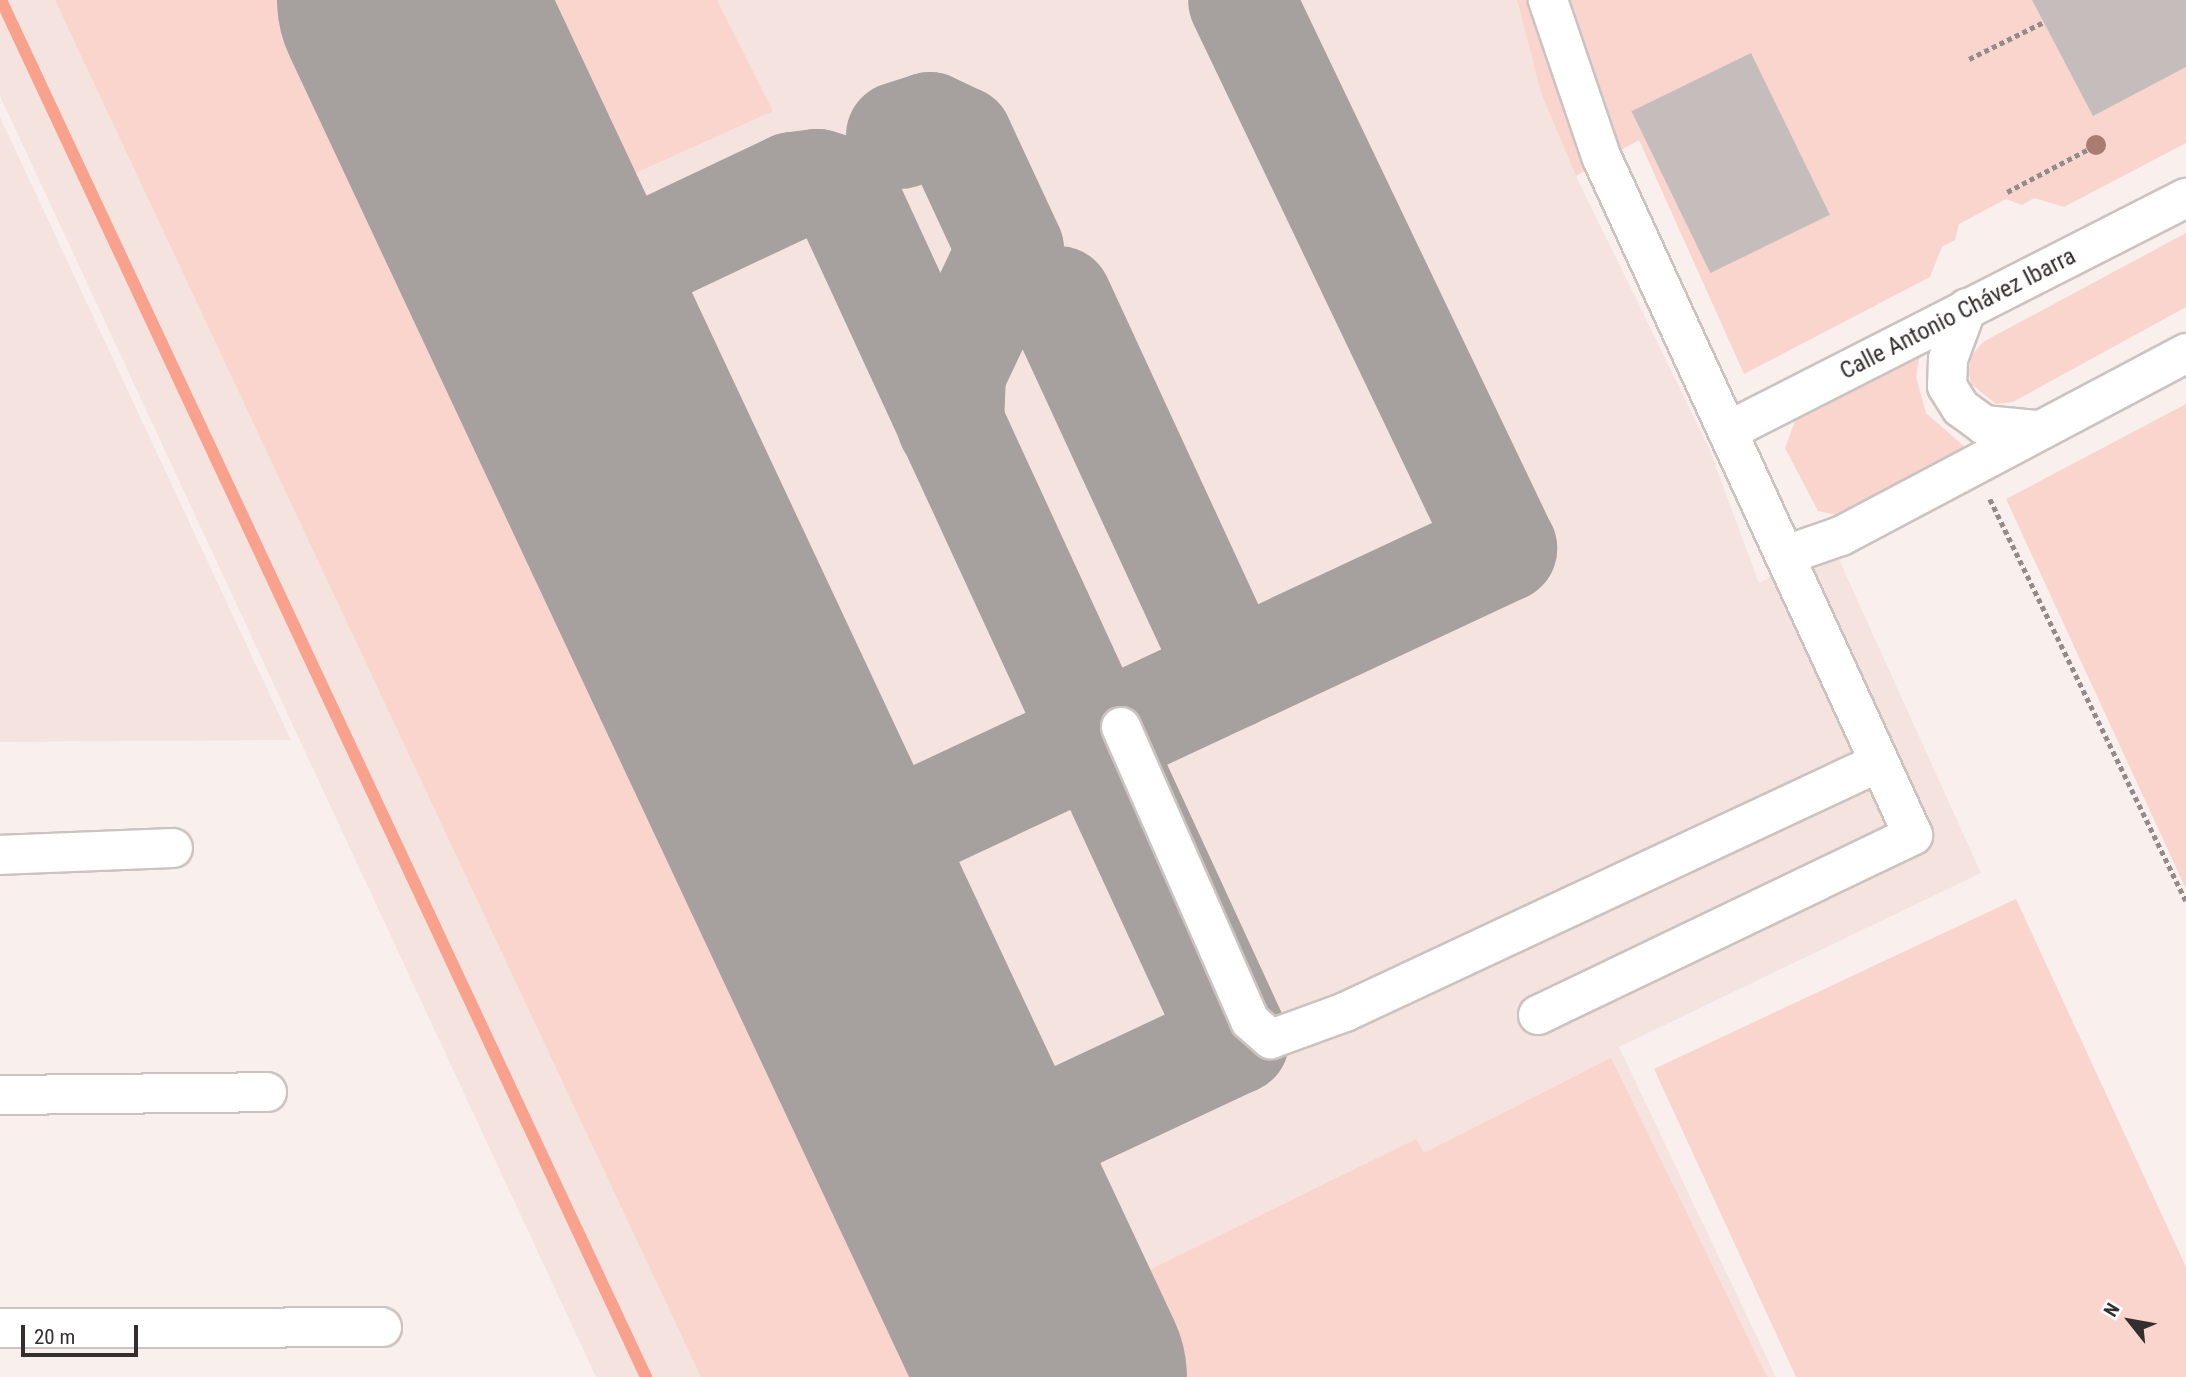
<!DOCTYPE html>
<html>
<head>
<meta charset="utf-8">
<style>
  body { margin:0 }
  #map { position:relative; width:2186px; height:1377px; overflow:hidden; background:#f9f0ee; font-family:"Roboto Condensed",sans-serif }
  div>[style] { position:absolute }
  .built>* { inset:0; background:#f5e3df }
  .green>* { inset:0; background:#f9d5cd }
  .stream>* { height:12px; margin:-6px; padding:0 6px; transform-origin:6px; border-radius:6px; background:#f8a18d }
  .taxiway>* { height:107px; margin:-53.5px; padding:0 53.5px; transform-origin:53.5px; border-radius:53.5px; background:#a6a09e }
  .runway>* { height:264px; margin:-132px; padding:0 132px; transform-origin:132px; border-radius:132px; background:#a6a09e }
  .building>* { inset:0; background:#c5bdbb; transform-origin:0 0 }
  .path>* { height:4.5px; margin-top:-2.25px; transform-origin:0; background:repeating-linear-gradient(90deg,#918b8a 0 5px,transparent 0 8.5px) }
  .roads { filter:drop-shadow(2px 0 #ccc3c1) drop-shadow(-2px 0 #ccc3c1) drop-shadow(0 2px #ccc3c1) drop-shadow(0 -2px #ccc3c1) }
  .minor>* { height:38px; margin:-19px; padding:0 19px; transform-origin:19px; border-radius:19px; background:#fff }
  .trees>* { width:20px; height:20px; margin:-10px; border-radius:50%; background:#a97c72 }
  span { translate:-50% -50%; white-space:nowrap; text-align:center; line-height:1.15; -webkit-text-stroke:5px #fff; paint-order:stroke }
  .street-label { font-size:24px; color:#322f2e }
  .north { position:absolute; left:2095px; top:1286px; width:70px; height:70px; -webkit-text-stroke:5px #fff; paint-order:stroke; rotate:301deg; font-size:19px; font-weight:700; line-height:28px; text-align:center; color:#322f2e }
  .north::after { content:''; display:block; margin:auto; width:24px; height:32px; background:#322f2e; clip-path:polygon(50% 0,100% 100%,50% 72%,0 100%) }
  .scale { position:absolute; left:21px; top:1325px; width:117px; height:32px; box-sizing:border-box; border:4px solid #322f2e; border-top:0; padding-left:9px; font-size:21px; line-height:24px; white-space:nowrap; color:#322f2e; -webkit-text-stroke:5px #fff; paint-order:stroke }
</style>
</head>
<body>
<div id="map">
  <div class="built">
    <div style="clip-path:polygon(0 0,1517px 0,1541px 93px,1576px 176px,1709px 448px,1759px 583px,1832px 544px,1981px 873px,1619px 1047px,1776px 1377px,596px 1377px,0 96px)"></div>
    <div style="clip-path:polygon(0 117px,291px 740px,0 742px)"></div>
  </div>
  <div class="green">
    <div style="clip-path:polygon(55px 0,320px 0,965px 1377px,701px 1377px)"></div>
    <div style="clip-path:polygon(496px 0,717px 0,773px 111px,587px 195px)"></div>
    <div style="clip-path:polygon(1517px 0,2186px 0,2186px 143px,2064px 207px,2034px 198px,2022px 205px,2006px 199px,1959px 224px,1955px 240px,1942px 247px,1930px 277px,1744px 374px,1639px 140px,1576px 176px,1541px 93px)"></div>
    <div style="clip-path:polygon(2186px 233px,2186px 307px,2013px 402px,1996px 404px,1971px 384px,1968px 370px,1972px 355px,1983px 342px)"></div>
    <div style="clip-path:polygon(1920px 354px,1916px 377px,1926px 413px,1966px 448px,1842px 516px,1818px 511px,1785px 448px,1795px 421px)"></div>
    <div style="clip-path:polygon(2186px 404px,2186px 889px,2006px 499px)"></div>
    <div style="clip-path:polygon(2016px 899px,2186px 1267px,2186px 1377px,1796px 1377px,1654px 1069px)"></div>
    <div style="clip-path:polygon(1611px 1058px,1767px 1377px,1154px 1377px,1113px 1288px,1416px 1139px,1424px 1153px)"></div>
  </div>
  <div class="stream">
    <div style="left:1px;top:0;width:1521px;rotate:64.9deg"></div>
  </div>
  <div class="taxiway">
    <div style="left:899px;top:135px;width:32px;rotate:-18deg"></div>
    <div style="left:929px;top:125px;width:33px;rotate:25deg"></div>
    <div style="left:959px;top:139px;width:121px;rotate:65.1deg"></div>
    <div style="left:1010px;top:249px;width:136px;rotate:115.2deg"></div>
    <div style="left:952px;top:372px;width:52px;rotate:92.2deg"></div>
    <div style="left:564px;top:293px;width:252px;rotate:-25.3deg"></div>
    <div style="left:792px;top:185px;width:25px;rotate:-7deg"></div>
    <div style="left:817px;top:182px;width:14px;rotate:17deg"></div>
    <div style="left:830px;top:186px;width:25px;rotate:42deg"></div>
    <div style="left:849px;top:203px;width:922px;rotate:65.24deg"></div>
    <div style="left:1235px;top:1040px;width:290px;rotate:154.9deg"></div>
    <div style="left:1058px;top:299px;width:414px;rotate:65.2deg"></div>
    <div style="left:831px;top:862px;width:742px;rotate:-25.04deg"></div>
    <div style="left:1503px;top:548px;width:607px;rotate:-115.55deg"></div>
  </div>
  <div class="runway">
    <div style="left:409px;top:0;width:1521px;rotate:64.87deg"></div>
  </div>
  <div class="building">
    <div style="clip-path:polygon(2032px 0,2186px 0,2186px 67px,2093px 116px)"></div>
    <div style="left:1751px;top:53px;width:180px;height:133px;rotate:64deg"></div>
  </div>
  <div class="path">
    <div style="left:1969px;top:59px;width:84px;rotate:-26.3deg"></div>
    <div style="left:2007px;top:192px;width:101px;rotate:-27.8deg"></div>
    <div style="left:1990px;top:499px;width:447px;rotate:64deg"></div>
  </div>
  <div class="roads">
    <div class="minor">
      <div style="left:1967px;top:308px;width:54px;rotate:110.4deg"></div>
      <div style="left:1948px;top:359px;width:27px;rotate:92deg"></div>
      <div style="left:1947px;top:386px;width:26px;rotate:58deg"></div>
      <div style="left:1961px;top:408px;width:29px;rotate:36deg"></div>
      <div style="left:1984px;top:425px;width:52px;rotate:5.5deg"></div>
      <div style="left:1730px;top:430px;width:512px;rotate:-26.97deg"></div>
      <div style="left:1786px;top:555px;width:58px;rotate:-19.1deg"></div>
      <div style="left:1841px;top:536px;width:391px;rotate:-27.9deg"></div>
      <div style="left:1121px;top:727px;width:321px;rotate:66.3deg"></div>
      <div style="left:1250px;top:1021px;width:28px;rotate:41deg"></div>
      <div style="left:1271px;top:1039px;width:79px;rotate:-20deg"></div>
      <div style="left:1345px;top:1012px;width:588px;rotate:-25.04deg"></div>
      <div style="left:0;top:855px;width:173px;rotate:-2.3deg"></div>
      <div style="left:1538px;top:1015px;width:416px;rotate:-25.6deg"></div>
      <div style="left:1913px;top:835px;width:747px;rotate:-114.68deg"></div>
      <div style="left:1601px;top:156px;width:165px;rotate:-108.8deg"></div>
      <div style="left:0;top:1095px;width:267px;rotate:-0.6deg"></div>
      <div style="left:0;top:1328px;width:382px;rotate:-0.1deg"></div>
    </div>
  </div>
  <div class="trees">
    <div style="left:2096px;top:145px"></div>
  </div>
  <div class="street-label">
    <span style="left:1958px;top:314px;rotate:-27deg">Calle Antonio Chávez Ibarra</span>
  </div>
  <div class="north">N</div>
  <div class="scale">20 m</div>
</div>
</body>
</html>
